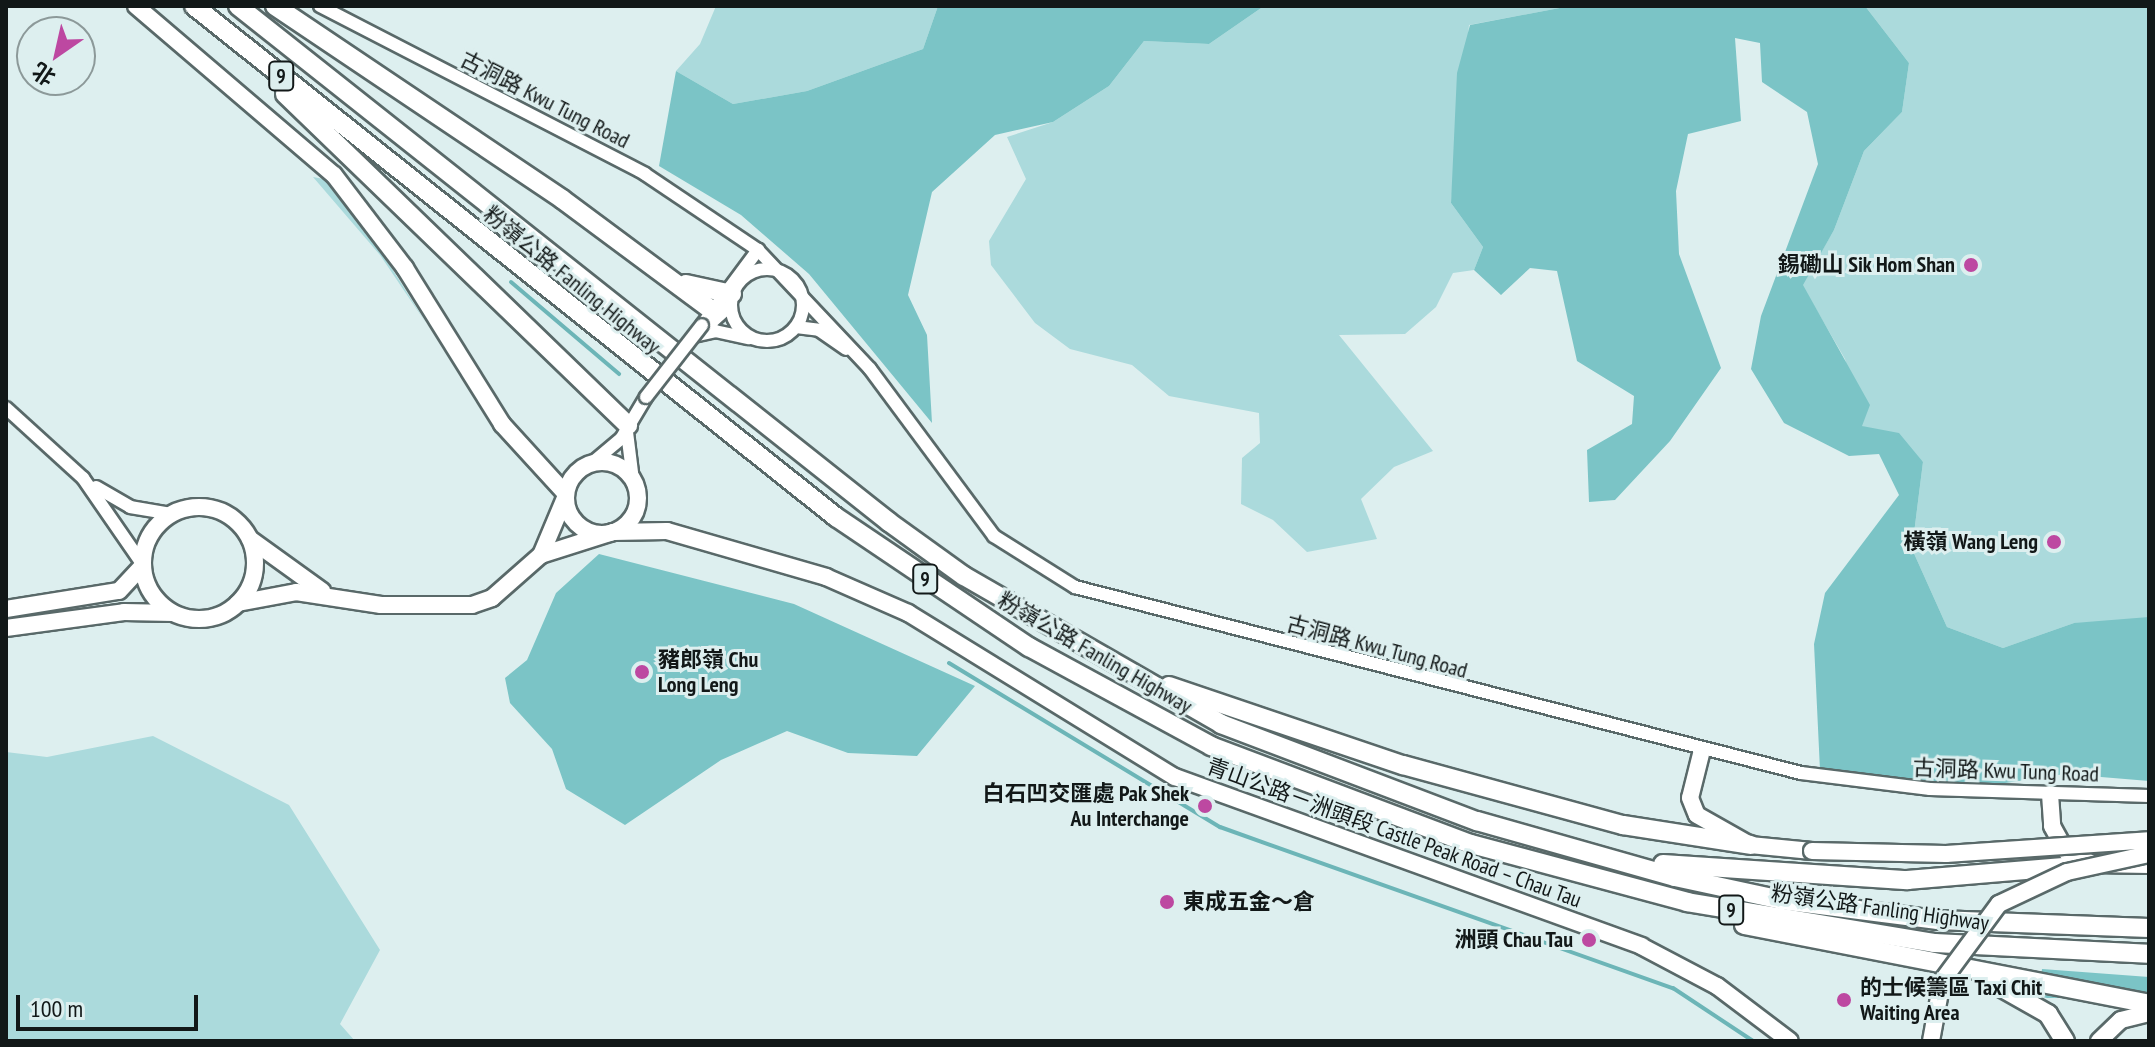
<!DOCTYPE html>
<html>
<head>
<meta charset="utf-8">
<style>
  body { margin:0 }
  #map { position:relative; width:2155px; height:1047px; overflow:hidden; background:#ddefef; font-family:"PT Sans Narrow","Noto Sans SC",sans-serif }
  div>[style] { position:absolute }
  .green>* { inset:0; background:#abdadc }
  .forest>* { inset:0; background:#7bc4c6 }
  .stream>* { height:4px; margin:-2px; padding:0 2px; transform-origin:2px; border-radius:2px; background:#6cb5b7 }
  .roads { filter:drop-shadow(2px 0 #596969) drop-shadow(-2px 0 #596969) drop-shadow(0 2px #596969) drop-shadow(0 -2px #596969) }
  .minor>* { height:12px; margin:-6px; padding:0 6px; transform-origin:6px; border-radius:6px; background:#fff }
  .minor>.ring { margin:-6px; padding:0; box-sizing:content-box; background:none; border:12px solid #fff; border-radius:50% }
  .major>* { height:16px; margin:-8px; padding:0 8px; transform-origin:8px; border-radius:8px; background:#fff }
  .major>.ring { margin:-8px; padding:0; box-sizing:content-box; background:none; border:16px solid #fff; border-radius:50% }
  .highway>* { height:18px; margin:-9px; padding:0 9px; transform-origin:9px; border-radius:9px; background:#fff }
  .bridges { filter:drop-shadow(2px 0 #596969) drop-shadow(-2px 0 #596969) drop-shadow(0 2px #596969) drop-shadow(0 -2px #596969) }
  .minor-bridge>* { height:12px; margin:-6px; padding:0 6px; transform-origin:6px; border-radius:6px; background:#fff }
  .major-bridge>* { height:16px; margin:-8px; padding:0 8px; transform-origin:8px; border-radius:8px; background:#fff }
  .dots>* { width:22px; height:22px; translate:-50% -50%; box-sizing:border-box; border:4px solid #ddefef; border-radius:50% }
  span { translate:-50% -50%; white-space:nowrap; text-align:center; line-height:1.15; -webkit-text-stroke:6px #ddefef; paint-order:stroke }
  .shield-label span { padding:2px 6px; background:#ddefef; border:2px solid; border-radius:6px; -webkit-text-stroke-width:0 }
  .shield-label { font-size:20px; color:#121818; font-weight:700 }
  .street-label { font-size:22px; color:#121818 }
  .poi-label { font-size:22px; color:#121818; font-weight:700 }
  .right { translate:-100% -50%; text-align:right }
  .left { translate:0 -50%; text-align:left }
  .frame { position:absolute; inset:0; border:8px solid #121818; pointer-events:none }
  .north { position:absolute; left:16px; top:16px; width:80px; height:80px; box-sizing:border-box; background:#ddefef; border:2px solid #8c9999; border-radius:50%; rotate:214deg; font-size:22px; font-weight:700; line-height:32px; text-align:center; color:#121818 }
  .north::after { content:''; display:block; margin:auto; width:28px; height:36px; background:#bd48a1; clip-path:polygon(50% 0,100% 100%,50% 72%,0 100%) }
  .scale { position:absolute; left:16px; top:995px; width:182px; height:36px; box-sizing:border-box; border:4px solid #121818; border-top:0; padding-left:10px; font-size:24px; line-height:28px; white-space:nowrap; color:#121818; -webkit-text-stroke:6px #ddefef; paint-order:stroke }
</style>
</head>
<body>
<div id="map">
  <div class="green">
    <div style="clip-path:polygon(716px 6px,938px 6px,923px 49px,807px 91px,733px 104px,676px 71px,700px 44px)"></div>
    <div style="clip-path:polygon(1264px 6px,1570px 6px,1469px 25px,1451px 203px,1483px 247px,1474px 270px,1453px 273px,1436px 307px,1405px 334px,1339px 335px,1433px 451px,1394px 467px,1361px 499px,1377px 539px,1307px 552px,1273px 520px,1241px 504px,1242px 458px,1260px 443px,1259px 413px,1169px 396px,1132px 365px,1070px 349px,1035px 323px,991px 265px,989px 241px,1026px 179px,1007px 137px,1053px 122px,1109px 86px,1144px 41px,1209px 44px)"></div>
    <div style="clip-path:polygon(1865px 6px,2149px 6px,2149px 617px,2141px 622px,2074px 623px,2003px 648px,1947px 627px,1912px 549px,1923px 462px,1862px 426px,1845px 359px,1802px 285px,1834px 230px,1864px 151px,1902px 112px,1909px 63px)"></div>
    <div style="clip-path:polygon(313px 177px,324px 179px,371px 235px,426px 323px,380px 255px)"></div>
    <div style="clip-path:polygon(153px 736px,289px 805px,380px 950px,340px 1024px,355px 1041px,6px 1041px,6px 752px,47px 757px)"></div>
  </div>
  <div class="forest">
    <div style="clip-path:polygon(938px 6px,1264px 6px,1209px 44px,1144px 41px,1109px 86px,1053px 122px,995px 135px,932px 192px,908px 295px,927px 335px,932px 423px,809px 274px,741px 215px,659px 166px,676px 71px,733px 104px,807px 91px,923px 49px)"></div>
    <div style="clip-path:polygon(1570px 6px,1865px 6px,1909px 63px,1902px 112px,1864px 151px,1834px 230px,1803px 285px,1870px 405px,1862px 426px,1899px 433px,1923px 462px,1912px 549px,1947px 627px,2003px 648px,2074px 623px,2149px 617px,2149px 781px,2065px 774px,2005px 783px,1884px 783px,1820px 770px,1814px 644px,1825px 593px,1899px 495px,1879px 454px,1849px 456px,1784px 423px,1751px 369px,1761px 316px,1818px 164px,1807px 112px,1762px 82px,1760px 43px,1735px 38px,1741px 121px,1688px 134px,1676px 191px,1679px 254px,1721px 368px,1670px 441px,1615px 500px,1589px 502px,1587px 450px,1632px 424px,1634px 396px,1577px 361px,1557px 271px,1530px 268px,1501px 295px,1474px 270px,1483px 247px,1451px 203px,1457px 73px,1470px 25px)"></div>
    <div style="clip-path:polygon(599px 554px,794px 604px,975px 686px,917px 756px,848px 753px,787px 731px,721px 760px,625px 825px,566px 789px,552px 749px,510px 703px,505px 678px,527px 660px,556px 593px)"></div>
    <div style="clip-path:polygon(2042px 969px,2149px 977px,2149px 997px,2047px 998px,2039px 996px)"></div>
  </div>
  <div class="stream">
    <div style="left:511px;top:282px;width:142px;rotate:40.4deg"></div>
    <div style="left:949px;top:663px;width:317px;rotate:31.2deg"></div>
    <div style="left:1220px;top:827px;width:481px;rotate:19.6deg"></div>
    <div style="left:1673px;top:988px;width:96px;rotate:33.5deg"></div>
  </div>
  <div class="roads">
    <div class="minor">
      <div style="left:320px;top:6px;width:366px;rotate:27.3deg"></div>
      <div style="left:645px;top:174px;width:136px;rotate:33.9deg"></div>
      <div style="left:758px;top:250px;width:163px;rotate:46.7deg"></div>
      <div style="left:870px;top:369px;width:208px;rotate:53.4deg"></div>
      <div style="left:994px;top:536px;width:96px;rotate:32.2deg"></div>
      <div style="left:1075px;top:587px;width:749px;rotate:14.37deg"></div>
      <div style="left:1801px;top:773px;width:130px;rotate:7.1deg"></div>
      <div style="left:1930px;top:789px;width:219px;rotate:1.8deg"></div>
      <div class="ring" style="left:731px;top:269px;width:60px;height:60px"></div>
      <div style="left:702px;top:325px;width:94px;rotate:-53.3deg"></div>
      <div style="left:796px;top:327px;width:23px;rotate:7deg"></div>
      <div style="left:819px;top:330px;width:33px;rotate:35deg"></div>
      <div style="left:703px;top:330px;width:36px;rotate:-42deg"></div>
      <div style="left:694px;top:336px;width:22px;rotate:-13deg"></div>
      <div style="left:715px;top:331px;width:35px;rotate:12deg"></div>
      <div style="left:6px;top:408px;width:104px;rotate:42.3deg"></div>
      <div style="left:83px;top:478px;width:106px;rotate:55.4deg"></div>
      <div style="left:627px;top:432px;width:48px;rotate:82.9deg"></div>
      <div style="left:592px;top:463px;width:38px;rotate:-40deg"></div>
      <div style="left:621px;top:439px;width:49px;rotate:-59.2deg"></div>
      <div style="left:96px;top:487px;width:39px;rotate:30deg"></div>
      <div style="left:130px;top:507px;width:43px;rotate:9.5deg"></div>
    </div>
    <div class="major">
      <div style="left:136px;top:6px;width:260px;rotate:40.5deg"></div>
      <div style="left:334px;top:175px;width:117px;rotate:52.6deg"></div>
      <div style="left:405px;top:268px;width:184px;rotate:58.1deg"></div>
      <div style="left:502px;top:424px;width:95px;rotate:47.6deg"></div>
      <div class="ring" style="left:566px;top:462px;width:56px;height:56px"></div>
      <div class="ring" style="left:143px;top:507px;width:96px;height:96px"></div>
      <div style="left:250px;top:539px;width:89px;rotate:35.8deg"></div>
      <div style="left:541px;top:555px;width:76px;rotate:-17.7deg"></div>
      <div style="left:613px;top:532px;width:54px;rotate:-1.1deg"></div>
      <div style="left:667px;top:531px;width:166px;rotate:16.1deg"></div>
      <div style="left:826px;top:577px;width:90px;rotate:23.7deg"></div>
      <div style="left:908px;top:613px;width:313px;rotate:31.6deg"></div>
      <div style="left:1175px;top:777px;width:496px;rotate:19.9deg"></div>
      <div style="left:1641px;top:946px;width:86px;rotate:27.8deg"></div>
      <div style="left:1717px;top:986px;width:91px;rotate:37deg"></div>
      <div style="left:238px;top:603px;width:59px;rotate:-10.7deg"></div>
      <div style="left:296px;top:592px;width:86px;rotate:8.7deg"></div>
      <div style="left:381px;top:605px;width:91px"></div>
      <div style="left:472px;top:605px;width:21px;rotate:-19deg"></div>
      <div style="left:492px;top:598px;width:65px;rotate:-41.3deg"></div>
      <div style="left:541px;top:555px;width:62px;rotate:-67.2deg"></div>
      <div style="left:6px;top:609px;width:114px;rotate:-9.1deg"></div>
      <div style="left:119px;top:591px;width:35px;rotate:-47deg"></div>
      <div style="left:6px;top:628px;width:119px;rotate:-7.7deg"></div>
      <div style="left:124px;top:612px;width:49px;rotate:1.2deg"></div>
      <div style="left:1702px;top:750px;width:49px;rotate:104deg"></div>
      <div style="left:1690px;top:798px;width:18px;rotate:68deg"></div>
      <div style="left:1697px;top:815px;width:61px;rotate:29.5deg"></div>
      <div style="left:1750px;top:845px;width:62px;rotate:5.5deg"></div>
      <div style="left:2050px;top:794px;width:32px;rotate:86deg"></div>
      <div style="left:2052px;top:826px;width:29px;rotate:61deg"></div>
      <div style="left:2066px;top:851px;width:30px;rotate:26deg"></div>
      <div style="left:2093px;top:864px;width:56px;rotate:1deg"></div>
      <div style="left:2099px;top:1041px;width:30px;rotate:-44deg"></div>
      <div style="left:2121px;top:1020px;width:29px;rotate:-14deg"></div>
    </div>
    <div class="highway">
      <div style="left:194px;top:6px;width:821px;rotate:38.52deg"></div>
      <div style="left:836px;top:517px;width:233px;rotate:34deg"></div>
      <div style="left:1029px;top:647px;width:207px;rotate:28.5deg"></div>
      <div style="left:1211px;top:746px;width:278px;rotate:20.7deg"></div>
      <div style="left:1471px;top:844px;width:224px;rotate:15deg"></div>
      <div style="left:1687px;top:902px;width:250px;rotate:9.4deg"></div>
      <div style="left:1934px;top:943px;width:215px;rotate:2.9deg"></div>
      <div style="left:238px;top:6px;width:831px;rotate:38.4deg"></div>
      <div style="left:889px;top:522px;width:92px;rotate:35.8deg"></div>
      <div style="left:964px;top:576px;width:297px;rotate:29.9deg"></div>
      <div style="left:1221px;top:724px;width:274px;rotate:20.8deg"></div>
      <div style="left:1477px;top:821px;width:206px;rotate:15.8deg"></div>
      <div style="left:1675px;top:877px;width:108px;rotate:12.2deg"></div>
      <div style="left:1781px;top:900px;width:158px;rotate:7.3deg"></div>
      <div style="left:1938px;top:920px;width:211px;rotate:2.2deg"></div>
      <div style="left:275px;top:6px;width:346px;rotate:33.9deg"></div>
      <div style="left:562px;top:199px;width:188px;rotate:36.6deg"></div>
      <div style="left:285px;top:94px;width:477px;rotate:44deg"></div>
      <div style="left:686px;top:284px;width:47px;rotate:12.3deg"></div>
      <div style="left:1169px;top:686px;width:247px;rotate:18.7deg"></div>
      <div style="left:1403px;top:765px;width:228px;rotate:15.3deg"></div>
      <div style="left:1623px;top:825px;width:129px;rotate:8.9deg"></div>
      <div style="left:1663px;top:864px;width:245px;rotate:3.8deg"></div>
      <div style="left:1907px;top:880px;width:178px;rotate:-4.8deg"></div>
      <div style="left:1744px;top:925px;width:413px;rotate:11deg"></div>
      <div style="left:1995px;top:984px;width:61px;rotate:29.5deg"></div>
      <div style="left:2048px;top:1014px;width:32px;rotate:58deg"></div>
    </div>
  </div>
  <div class="bridges">
    <div class="minor-bridge">
      <div style="left:646px;top:397px;width:91px;rotate:-52.1deg"></div>
    </div>
    <div class="major-bridge">
      <div style="left:1812px;top:851px;width:134px;rotate:1.3deg"></div>
      <div style="left:1946px;top:854px;width:203px;rotate:-3.9deg"></div>
      <div style="left:1931px;top:1041px;width:61px;rotate:-79.6deg"></div>
      <div style="left:1942px;top:981px;width:96px;rotate:-53.5deg"></div>
      <div style="left:1999px;top:904px;width:75px;rotate:-25.2deg"></div>
      <div style="left:2067px;top:872px;width:84px;rotate:-12.4deg"></div>
    </div>
  </div>
  <div class="dots">
    <div style="left:1971px;top:265px;background:#bd48a1"></div>
    <div style="left:2054px;top:542px;background:#bd48a1"></div>
    <div style="left:642px;top:672px;background:#bd48a1"></div>
    <div style="left:1205px;top:806px;background:#bd48a1"></div>
    <div style="left:1167px;top:902px;background:#bd48a1"></div>
    <div style="left:1589px;top:940px;background:#bd48a1"></div>
    <div style="left:1844px;top:1000px;background:#bd48a1"></div>
  </div>
  <div class="shield-label">
    <span style="left:281px;top:76px">9</span>
    <span style="left:925px;top:579px">9</span>
    <span style="left:1731px;top:910px">9</span>
  </div>
  <div class="street-label">
    <span style="left:545px;top:100px;rotate:27deg">古洞路 Kwu Tung Road</span>
    <span style="left:572px;top:280px;rotate:39deg">粉嶺公路 Fanling Highway</span>
    <span style="left:1377px;top:647px;rotate:15deg">古洞路 Kwu Tung Road</span>
    <span style="left:1095px;top:653px;rotate:30deg">粉嶺公路 Fanling Highway</span>
    <span style="left:2006px;top:771px;rotate:2deg">古洞路 Kwu Tung Road</span>
    <span style="left:1394px;top:833px;rotate:20deg">青山公路－洲頭段 Castle Peak Road – Chau Tau</span>
    <span style="left:1880px;top:908px;rotate:8deg">粉嶺公路 Fanling Highway</span>
  </div>
  <div class="poi-label">
    <span class="right" style="left:1955px;top:265px">錫磡山 Sik Hom Shan</span>
    <span class="right" style="left:2038px;top:542px">橫嶺 Wang Leng</span>
    <span class="left" style="left:658px;top:672px">豬郎嶺 Chu<br>Long Leng</span>
    <span class="right" style="left:1189px;top:806px">白石凹交匯處 Pak Shek<br>Au Interchange</span>
    <span class="left" style="left:1183px;top:902px">東成五金～倉</span>
    <span class="right" style="left:1573px;top:940px">洲頭 Chau Tau</span>
    <span class="left" style="left:1860px;top:1000px">的士候籌區 Taxi Chit<br>Waiting Area</span>
  </div>
  <div class="frame"></div>
  <div class="north">北</div>
  <div class="scale">100 m</div>
</div>
</body>
</html>
